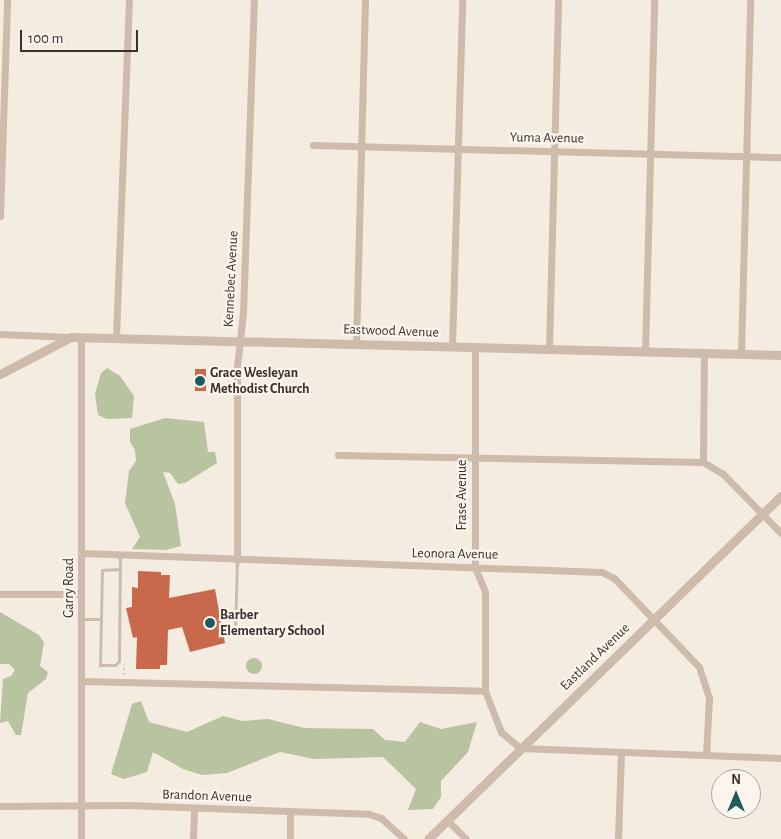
<!DOCTYPE html>
<html>
<head>
<meta charset="utf-8">
<style>
  body { margin:0 }
  #map { position:relative; width:781px; height:839px; overflow:hidden; background:#f4ebe1; font-family:"Alegreya Sans",sans-serif }
  div>[style] { position:absolute }
  .green>* { inset:0; background:#b8c4a0 }
  .round { border-radius:50% }
  .building>* { inset:0; background:#c8694b; transform-origin:0 0 }
  .path>* { height:1px; margin-top:-0.5px; transform-origin:0; background:repeating-linear-gradient(90deg,#b9a596 0 2.5px,transparent 0 5px) }
  .service>* { height:3px; margin:-1.5px; padding:0 1.5px; transform-origin:1.5px; border-radius:1.5px; background:#cdbbac }
  .minor>* { height:7px; margin:-3.5px; padding:0 3.5px; transform-origin:3.5px; border-radius:3.5px; background:#cdbbac }
  .tertiary>* { height:9px; margin:-4.5px; padding:0 4.5px; transform-origin:4.5px; border-radius:4.5px; background:#cdbbac }
  .dots>* { width:14px; height:14px; translate:-50% -50%; box-sizing:border-box; border:2px solid #fbf5ee; border-radius:50% }
  span { translate:-50% -50%; white-space:nowrap; text-align:center; line-height:1.15; -webkit-text-stroke:4.5px #fbf5ee; paint-order:stroke }
  .street-label { font-size:14px; color:#3b302b }
  .poi-label { font-size:14px; color:#3b302b; font-weight:700 }
  .left { translate:0 -50%; text-align:left }
  .north { position:absolute; left:711px; top:769px; width:50px; height:50px; box-sizing:border-box; background:#fbf5ee; border:1px solid #aea6a0; border-radius:50%; rotate:0deg; font-size:14px; font-weight:700; line-height:20px; text-align:center; color:#3b302b }
  .north::after { content:''; display:block; margin:auto; width:18px; height:22px; background:#1f5a5e; clip-path:polygon(50% 0,100% 100%,50% 72%,0 100%) }
  .scale { position:absolute; left:20px; top:30px; width:118px; height:22px; box-sizing:border-box; border:2px solid #3b302b; border-top:0; padding-left:6px; font-size:15px; line-height:18px; white-space:nowrap; color:#3b302b; -webkit-text-stroke:4px #fbf5ee; paint-order:stroke }
</style>
</head>
<body>
<div id="map">
  <div class="green">
    <div style="clip-path:polygon(107px 368px,120px 376px,134px 396px,132px 418px,107px 419px,98px 415px,95px 394px,101px 373px)"></div>
    <div style="clip-path:polygon(165px 418px,204px 422px,208px 452px,215px 452px,217px 463px,185px 483px,178px 484px,170px 473px,163px 472px,175px 504px,181px 546px,166px 550px,132px 549px,140px 537px,125px 503px,129px 471px,136px 461px,135px 450px,130px 442px,130px 429px)"></div>
    <div style="clip-path:polygon(0 612px,39px 635px,44px 643px,40px 666px,48px 672px,46px 679px,28px 693px,21px 735px,16px 735px,8px 721px,0 723px,3px 679px,11px 676px,15px 670px,9px 664px,0 664px)"></div>
    <div class="round" style="left:246px;top:658px;width:16px;height:16px"></div>
    <div style="clip-path:polygon(141px 701px,149px 722px,187px 732px,223px 716px,242px 721px,268px 719px,304px 728px,373px 729px,385px 740px,405px 742px,420px 722px,441px 729px,477px 722px,468px 752px,441px 781px,441px 797px,433px 809px,408px 810px,416px 789px,383px 757px,314px 759px,280px 752px,227px 773px,202px 775px,183px 769px,153px 752px,147px 772px,124px 779px,111px 774px,132px 704px)"></div>
  </div>
  <div class="building">
    <div style="left:195px;top:369px;width:11px;height:22px"></div>
    <div style="clip-path:polygon(138px 571px,161px 572px,161px 575px,170px 575px,169px 598px,215px 589px,225px 643px,190px 652px,182px 627px,168px 630px,167px 665px,160px 665px,160px 669px,136px 669px,137px 637px,133px 638px,126px 608px,132px 607px,132px 587px,138px 588px)"></div>
  </div>
  <div class="path">
    <div style="left:124px;top:675px;width:11px;rotate:-90deg"></div>
  </div>
  <div class="service">
    <div style="left:120px;top:569px;width:18px;rotate:177deg"></div>
    <div style="left:102px;top:570px;width:95px;rotate:91.2deg"></div>
    <div style="left:100px;top:665px;width:15px"></div>
    <div style="left:115px;top:665px;width:6px;rotate:-45deg"></div>
    <div style="left:119px;top:661px;width:107px;rotate:-89.5deg"></div>
    <div style="left:81px;top:619px;width:20px"></div>
    <div style="left:235px;top:632px;width:71px;rotate:-88.4deg"></div>
  </div>
  <div class="minor">
    <div style="left:313px;top:145px;width:468px;rotate:1.5deg"></div>
    <div style="left:0;top:216px;width:216px;rotate:-88.1deg"></div>
    <div style="left:0;top:334px;width:70px;rotate:2.5deg"></div>
    <div style="left:116px;top:337px;width:337px;rotate:-87.8deg"></div>
    <div style="left:356px;top:344px;width:344px;rotate:-88.5deg"></div>
    <div style="left:452px;top:346px;width:346px;rotate:-88.3deg"></div>
    <div style="left:475px;top:347px;width:220px;rotate:90deg"></div>
    <div style="left:475px;top:567px;width:27px;rotate:68deg"></div>
    <div style="left:485px;top:592px;width:99px;rotate:90deg"></div>
    <div style="left:485px;top:691px;width:44px;rotate:68.7deg"></div>
    <div style="left:501px;top:732px;width:25px;rotate:40deg"></div>
    <div style="left:520px;top:748px;width:261px;rotate:2.2deg"></div>
    <div style="left:549px;top:349px;width:349px;rotate:-88.5deg"></div>
    <div style="left:645px;top:352px;width:352px;rotate:-88.5deg"></div>
    <div style="left:741px;top:353px;width:353px;rotate:-88.5deg"></div>
    <div style="left:338px;top:455px;width:365px;rotate:1.1deg"></div>
    <div style="left:703px;top:462px;width:23px;rotate:31deg"></div>
    <div style="left:723px;top:474px;width:83px;rotate:45.5deg"></div>
    <div style="left:703px;top:462px;width:109px;rotate:-89.5deg"></div>
    <div style="left:81px;top:553px;width:521px;rotate:2.09deg"></div>
    <div style="left:602px;top:572px;width:13px;rotate:27deg"></div>
    <div style="left:614px;top:578px;width:123px;rotate:46.3deg"></div>
    <div style="left:699px;top:667px;width:33px;rotate:72deg"></div>
    <div style="left:709px;top:698px;width:57px;rotate:93deg"></div>
    <div style="left:237px;top:560px;width:193px;rotate:-90deg"></div>
    <div style="left:237px;top:367px;width:54px;rotate:-83.7deg"></div>
    <div style="left:243px;top:313px;width:313px;rotate:-88deg"></div>
    <div style="left:0;top:594px;width:80px"></div>
    <div style="left:82px;top:681px;width:403px;rotate:1.4deg"></div>
    <div style="left:0;top:806px;width:127px;rotate:-0.5deg"></div>
    <div style="left:127px;top:805px;width:242px;rotate:2.1deg"></div>
    <div style="left:369px;top:814px;width:13px;rotate:18deg"></div>
    <div style="left:381px;top:818px;width:31px;rotate:42deg"></div>
    <div style="left:448px;top:821px;width:25px;rotate:45deg"></div>
    <div style="left:81px;top:839px;width:502px;rotate:-90deg"></div>
    <div style="left:193px;top:839px;width:31px;rotate:-88deg"></div>
    <div style="left:290px;top:839px;width:27px;rotate:-90deg"></div>
    <div style="left:618px;top:839px;width:86px;rotate:-88deg"></div>
  </div>
  <div class="tertiary">
    <div style="left:0;top:374px;width:80px;rotate:-27.5deg"></div>
    <div style="left:71px;top:337px;width:710px;rotate:1.45deg"></div>
    <div style="left:428px;top:839px;width:492px;rotate:-44.2deg"></div>
  </div>
  <div class="dots">
    <div style="left:200px;top:381px;background:#1f5a5e"></div>
    <div style="left:210px;top:623px;background:#1f5a5e"></div>
  </div>
  <div class="street-label">
    <span style="left:547px;top:138px;rotate:1deg">Yuma Avenue</span>
    <span style="left:231px;top:279px;rotate:-87deg">Kennebec Avenue</span>
    <span style="left:391px;top:331px;rotate:2deg">Eastwood Avenue</span>
    <span style="left:462px;top:495px;rotate:-90deg">Frase Avenue</span>
    <span style="left:455px;top:554px;rotate:1deg">Leonora Avenue</span>
    <span style="left:69px;top:588px;rotate:-90deg">Garry Road</span>
    <span style="left:595px;top:657px;rotate:-44deg">Eastland Avenue</span>
    <span style="left:207px;top:796px;rotate:2deg">Brandon Avenue</span>
  </div>
  <div class="poi-label">
    <span class="left" style="left:210px;top:381px">Grace Wesleyan<br>Methodist Church</span>
    <span class="left" style="left:220px;top:623px">Barber<br>Elementary School</span>
  </div>
  <div class="north">N</div>
  <div class="scale">100 m</div>
</div>
</body>
</html>
